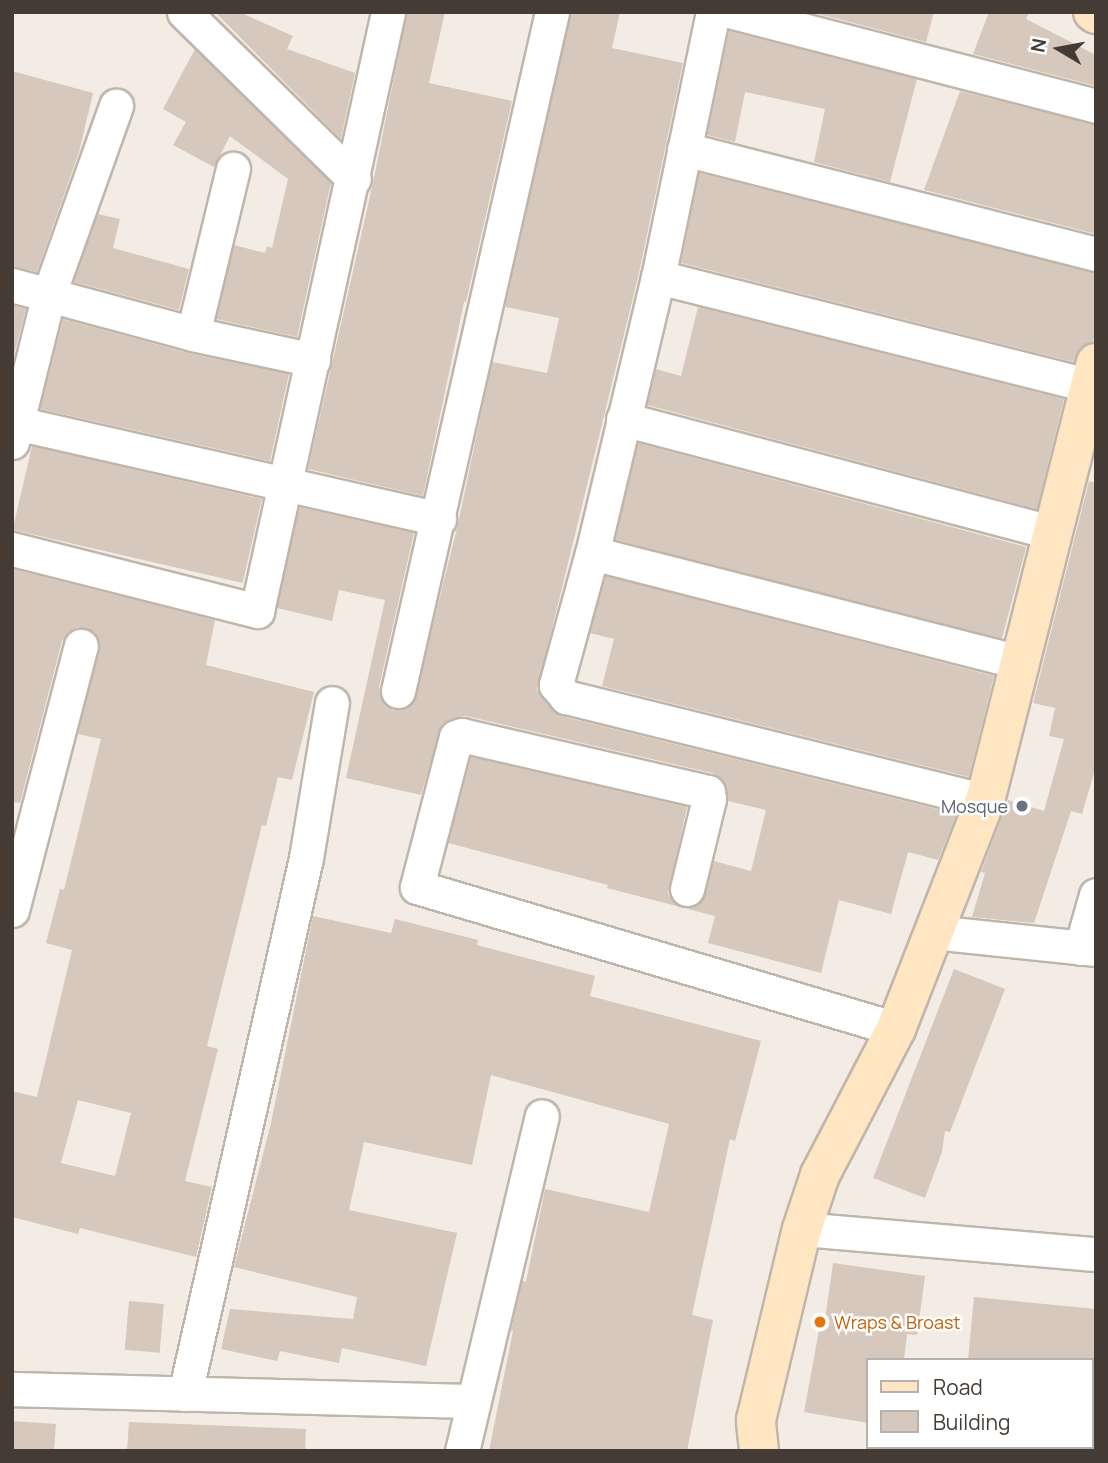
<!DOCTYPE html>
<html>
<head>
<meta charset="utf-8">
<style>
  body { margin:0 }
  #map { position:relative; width:1108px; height:1463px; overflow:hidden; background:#f2ece4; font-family:Manrope,sans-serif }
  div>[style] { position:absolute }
  .building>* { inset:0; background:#d6c8bc; transform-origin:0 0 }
  .roads { filter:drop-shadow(2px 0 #c0b5aa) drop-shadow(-2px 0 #c0b5aa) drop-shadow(0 2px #c0b5aa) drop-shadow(0 -2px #c0b5aa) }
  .street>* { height:33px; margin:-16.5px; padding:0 16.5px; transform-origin:16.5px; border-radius:16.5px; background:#fff }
  .secondary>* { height:38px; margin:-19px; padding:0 19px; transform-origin:19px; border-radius:19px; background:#fee6c2 }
  .dots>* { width:19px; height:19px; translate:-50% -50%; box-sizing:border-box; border:4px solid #fff; border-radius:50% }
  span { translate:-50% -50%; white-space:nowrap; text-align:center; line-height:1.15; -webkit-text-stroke:5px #fff; paint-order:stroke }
  .worship-label { font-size:18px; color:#5b616d }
  .right { translate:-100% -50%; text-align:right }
  .food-label { font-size:18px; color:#c56008 }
  .left { translate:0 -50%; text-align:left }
  .frame { position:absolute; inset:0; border:14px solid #443b34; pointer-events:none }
  .legend { position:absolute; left:866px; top:1358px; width:228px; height:91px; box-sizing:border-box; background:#fff; border:2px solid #b4b1ae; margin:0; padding:9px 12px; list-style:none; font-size:21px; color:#443b34 }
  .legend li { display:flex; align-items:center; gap:14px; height:35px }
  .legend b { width:35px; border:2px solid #b4b1ae }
  .north { position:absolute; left:1024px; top:14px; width:70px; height:70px; -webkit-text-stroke:5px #fff; paint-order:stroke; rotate:280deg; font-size:19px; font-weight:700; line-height:28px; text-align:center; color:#443b34 }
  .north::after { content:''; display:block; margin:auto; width:24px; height:32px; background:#443b34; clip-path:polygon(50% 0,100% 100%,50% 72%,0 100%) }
</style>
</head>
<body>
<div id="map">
  <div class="building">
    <div style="clip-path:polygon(215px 12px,239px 12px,293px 36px,287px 49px,355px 73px,341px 139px)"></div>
    <div style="clip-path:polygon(407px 12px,445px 12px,429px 83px,512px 101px,466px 302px,464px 302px,423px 496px,308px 469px,373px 183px)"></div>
    <div style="clip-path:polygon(571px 12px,620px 12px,612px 48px,683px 63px,639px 273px,537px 690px,551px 709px,561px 716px,957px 814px,938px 860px,908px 852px,891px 914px,839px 900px,821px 973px,708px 943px,715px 916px,607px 888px,608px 885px,448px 843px,471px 757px,687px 807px,668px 894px,674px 903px,692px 908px,700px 903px,705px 894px,714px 861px,751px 871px,766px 810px,728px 801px,722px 778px,712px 773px,466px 716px,450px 719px,442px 724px,421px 795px,346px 778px,385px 600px,339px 590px,332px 621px,277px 608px,299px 507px,414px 533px,379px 687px,384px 705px,393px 710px,403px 710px,413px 704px,458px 524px,492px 362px,547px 373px,559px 318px,505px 307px)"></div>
    <div style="clip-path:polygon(811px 12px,934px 12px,926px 42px)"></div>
    <div style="clip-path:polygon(989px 12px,1029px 12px,1026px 19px,1096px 55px,1096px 86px,973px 54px)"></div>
    <div style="clip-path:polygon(729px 31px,917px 79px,890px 182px,814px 162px,825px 109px,745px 92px,735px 142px,707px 135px)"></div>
    <div style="clip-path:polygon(195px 49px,331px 183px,297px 337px,216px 319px,234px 245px,265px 253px,267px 246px,272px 248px,288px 179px,230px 136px,214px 167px,173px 145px,186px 122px,163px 109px)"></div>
    <div style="clip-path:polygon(12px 71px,93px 93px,79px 152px,37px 272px,12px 266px)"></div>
    <div style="clip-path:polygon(960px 91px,1096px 125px,1096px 234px,924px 190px)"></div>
    <div style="clip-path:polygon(699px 173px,1096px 273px,1096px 328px,1093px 342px,1080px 348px,1074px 362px,681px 263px)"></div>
    <div style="clip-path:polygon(98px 214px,120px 219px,113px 248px,189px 269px,179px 310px,74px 282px)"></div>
    <div style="clip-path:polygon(12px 305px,26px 309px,12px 362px)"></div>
    <div style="clip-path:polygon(698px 307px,1064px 399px,1037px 509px,647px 405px,656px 369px,681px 376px)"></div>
    <div style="clip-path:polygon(63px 319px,188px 353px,289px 374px,270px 461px,40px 409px)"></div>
    <div style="left:638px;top:443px;width:402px;height:99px;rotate:15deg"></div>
    <div style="left:32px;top:446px;width:236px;height:86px;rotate:13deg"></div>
    <div style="clip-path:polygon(1089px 481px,1096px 483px,1096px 766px,1082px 814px,1071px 811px,1034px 923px,972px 917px,985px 873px,981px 872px,1008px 800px,1044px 811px,1064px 739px,1049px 736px,1055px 708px,1033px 703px)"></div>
    <div style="clip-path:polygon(evenodd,12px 569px,215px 620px,206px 665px,314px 692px,292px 780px,278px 777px,266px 826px,262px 825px,207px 1046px,218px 1049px,185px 1181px,212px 1187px,196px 1257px,80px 1228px,78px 1234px,12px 1217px,12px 1091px,37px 1097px,72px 950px,46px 943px,60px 889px,64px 890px,101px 739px,78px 734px,100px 642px,94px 632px,77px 627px,68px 632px,62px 641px,20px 803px,12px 802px,12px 569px,78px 1100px,131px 1113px,115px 1176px,61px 1163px,78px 1100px)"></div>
    <div style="clip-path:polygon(606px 576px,994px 676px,969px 777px,602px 686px,614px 639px,590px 633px)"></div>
    <div style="clip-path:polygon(313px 916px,391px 933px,395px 919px,478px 940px,477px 945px,595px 976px,590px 996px,761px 1041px,735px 1141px,730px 1139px,692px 1315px,713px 1320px,687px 1451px,489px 1451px,513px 1331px,511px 1331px,522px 1281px,526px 1282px,545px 1189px,649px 1212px,669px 1124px,491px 1075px,472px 1165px,364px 1142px,349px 1210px,457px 1233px,426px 1366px,342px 1348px,339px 1363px,280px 1351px,277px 1361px,221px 1349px,230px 1309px,353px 1319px,357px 1297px,234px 1267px,271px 1123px)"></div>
    <div style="clip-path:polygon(954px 969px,1005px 989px,950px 1132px,945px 1131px,942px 1152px,925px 1198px,873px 1178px)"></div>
    <div style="clip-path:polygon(833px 1263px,925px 1276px,917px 1335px,907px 1334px,904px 1360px,868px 1360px,868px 1423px,804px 1412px,820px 1325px,824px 1326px)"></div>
    <div style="clip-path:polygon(974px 1297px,1096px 1309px,1096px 1360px,968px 1360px)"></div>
    <div style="left:129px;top:1301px;width:35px;height:49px;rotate:5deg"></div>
    <div style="clip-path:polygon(12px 1421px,56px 1424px,54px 1451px,12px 1451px)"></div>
    <div style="clip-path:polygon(129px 1422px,306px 1429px,305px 1451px,127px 1451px)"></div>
  </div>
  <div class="roads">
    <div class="street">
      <div style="left:184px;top:12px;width:238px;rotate:44.5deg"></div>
      <div style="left:713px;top:12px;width:271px;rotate:101.7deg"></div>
      <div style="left:658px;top:277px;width:284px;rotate:103.4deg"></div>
      <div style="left:592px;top:553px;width:137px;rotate:105.3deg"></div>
      <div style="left:556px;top:685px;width:16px;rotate:50deg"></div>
      <div style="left:566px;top:697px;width:432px;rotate:13.9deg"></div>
      <div style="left:733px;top:12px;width:375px;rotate:14.5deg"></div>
      <div style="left:684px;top:149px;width:425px;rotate:14.3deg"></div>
      <div style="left:658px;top:277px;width:447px;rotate:14.1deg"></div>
      <div style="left:12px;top:285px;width:188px;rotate:15.1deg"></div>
      <div style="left:193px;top:334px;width:123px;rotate:12.2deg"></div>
      <div style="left:193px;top:334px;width:170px;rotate:-76.4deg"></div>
      <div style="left:623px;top:419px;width:445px;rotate:14.8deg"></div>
      <div style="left:12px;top:422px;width:438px;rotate:12.8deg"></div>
      <div style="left:12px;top:442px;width:153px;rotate:-76deg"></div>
      <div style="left:49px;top:294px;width:200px;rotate:-70.4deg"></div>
      <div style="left:12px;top:549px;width:253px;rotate:14.2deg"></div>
      <div style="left:257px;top:611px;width:613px;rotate:-77.66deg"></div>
      <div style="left:592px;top:553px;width:441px;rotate:14.3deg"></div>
      <div style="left:398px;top:691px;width:696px;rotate:-77.22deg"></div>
      <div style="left:687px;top:889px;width:93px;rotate:-76.3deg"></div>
      <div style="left:709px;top:799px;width:7px;rotate:-98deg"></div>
      <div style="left:708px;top:792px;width:253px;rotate:-167deg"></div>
      <div style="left:462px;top:735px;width:6px;rotate:162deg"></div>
      <div style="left:456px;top:737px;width:155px;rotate:104.6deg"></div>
      <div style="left:417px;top:887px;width:500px;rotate:16.5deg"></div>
      <div style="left:12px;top:910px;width:273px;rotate:-75.4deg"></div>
      <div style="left:933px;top:932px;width:164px;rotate:6deg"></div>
      <div style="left:1081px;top:948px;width:55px;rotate:-74.2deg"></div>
      <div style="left:802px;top:1229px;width:295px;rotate:4.9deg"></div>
      <div style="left:12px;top:1389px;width:460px;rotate:1.5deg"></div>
      <div style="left:185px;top:1394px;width:549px;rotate:-77.28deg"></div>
      <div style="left:306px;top:858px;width:157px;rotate:-80.5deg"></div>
      <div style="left:462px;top:1451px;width:344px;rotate:-76.6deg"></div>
    </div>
    <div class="secondary">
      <div style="left:1093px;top:12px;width:4px;rotate:34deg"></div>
      <div style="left:759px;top:1451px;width:31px;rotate:-96deg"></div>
      <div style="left:756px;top:1420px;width:196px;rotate:-76.5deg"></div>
      <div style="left:802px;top:1229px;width:57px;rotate:-71.6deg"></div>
      <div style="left:820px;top:1175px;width:165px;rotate:-62.5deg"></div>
      <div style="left:896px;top:1029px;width:245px;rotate:-68.7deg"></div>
      <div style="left:985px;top:801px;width:452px;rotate:-75.8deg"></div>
    </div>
  </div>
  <div class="dots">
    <div style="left:1022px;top:806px;background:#6b7280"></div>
    <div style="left:820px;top:1322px;background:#e8710a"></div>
  </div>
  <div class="worship-label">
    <span class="right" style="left:1008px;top:806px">Mosque</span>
  </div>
  <div class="food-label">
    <span class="left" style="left:834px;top:1322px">Wraps &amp; Broast</span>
  </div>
  <div class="frame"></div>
  <ul class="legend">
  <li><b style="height:9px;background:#fee6c2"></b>Road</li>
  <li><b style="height:19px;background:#d6c8bc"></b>Building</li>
  </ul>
  <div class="north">N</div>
</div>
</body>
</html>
